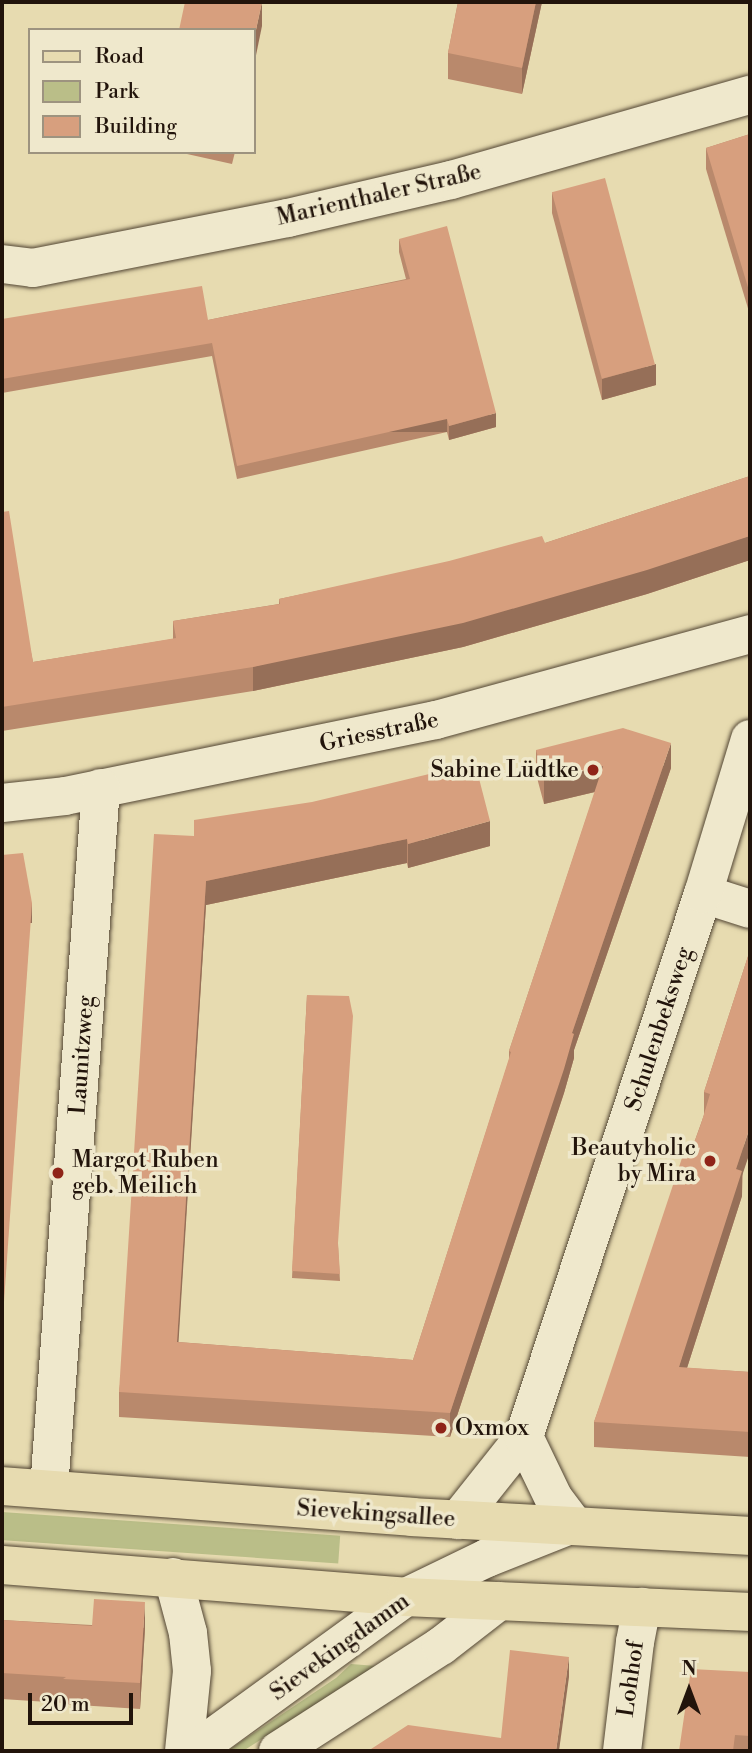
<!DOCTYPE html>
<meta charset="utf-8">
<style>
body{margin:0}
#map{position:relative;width:752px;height:1753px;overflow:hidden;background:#e7dbb0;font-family:"Libre Bodoni",serif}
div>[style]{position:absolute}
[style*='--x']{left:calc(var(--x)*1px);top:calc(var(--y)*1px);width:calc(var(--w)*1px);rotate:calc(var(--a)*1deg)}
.green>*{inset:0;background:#babe88;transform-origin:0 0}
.roads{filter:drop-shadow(0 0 2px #534634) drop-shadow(0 0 2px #534634)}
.minor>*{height:38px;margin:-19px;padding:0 19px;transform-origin:19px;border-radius:19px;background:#efe8cc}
.major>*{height:38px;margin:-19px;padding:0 19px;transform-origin:19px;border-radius:19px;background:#e7dbb0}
.wall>*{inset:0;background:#b9896c}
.shaded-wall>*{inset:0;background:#966f58;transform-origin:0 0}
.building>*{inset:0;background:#d79f7e;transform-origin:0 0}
.dots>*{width:19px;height:19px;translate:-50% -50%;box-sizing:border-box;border:4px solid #efe8cc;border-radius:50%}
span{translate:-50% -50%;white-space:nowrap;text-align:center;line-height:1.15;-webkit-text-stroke:7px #efe8cc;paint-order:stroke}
.street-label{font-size:23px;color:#22140b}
.poi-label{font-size:23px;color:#22140b}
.right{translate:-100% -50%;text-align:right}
.left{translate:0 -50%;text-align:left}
.frame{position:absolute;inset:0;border:4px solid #22140b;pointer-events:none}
.legend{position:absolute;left:28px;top:28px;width:228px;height:126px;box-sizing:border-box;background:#efe8cc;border:2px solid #9d937f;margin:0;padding:9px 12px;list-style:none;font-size:21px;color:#22140b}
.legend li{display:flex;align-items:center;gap:14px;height:35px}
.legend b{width:35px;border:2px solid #9d937f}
.north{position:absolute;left:654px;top:1655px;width:70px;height:70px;-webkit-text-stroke:5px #efe8cc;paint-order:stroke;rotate:0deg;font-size:19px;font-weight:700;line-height:28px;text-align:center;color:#22140b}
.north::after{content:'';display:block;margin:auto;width:24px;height:32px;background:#22140b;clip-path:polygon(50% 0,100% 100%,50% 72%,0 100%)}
.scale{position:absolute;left:28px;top:1693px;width:105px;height:32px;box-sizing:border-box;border:4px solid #22140b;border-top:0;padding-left:9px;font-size:21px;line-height:24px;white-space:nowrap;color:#22140b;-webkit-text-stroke:5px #efe8cc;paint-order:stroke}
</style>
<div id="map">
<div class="green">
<i style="left:2px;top:1512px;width:339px;height:28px;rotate:4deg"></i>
<i style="clip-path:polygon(351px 1664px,376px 1666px,243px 1751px,227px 1751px,336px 1678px)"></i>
</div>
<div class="roads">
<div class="minor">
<i style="--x:2;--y:264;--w:31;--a:7"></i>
<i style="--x:33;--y:268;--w:260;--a:-11.1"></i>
<i style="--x:288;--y:218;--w:167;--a:-13.1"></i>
<i style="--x:451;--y:180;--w:311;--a:-15.9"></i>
<i style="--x:2;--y:803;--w:63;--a:-6.3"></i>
<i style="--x:65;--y:796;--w:379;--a:-11.6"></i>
<i style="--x:436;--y:720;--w:326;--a:-15.3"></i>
<i style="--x:703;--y:894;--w:49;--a:17.7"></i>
<i style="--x:49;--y:1489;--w:703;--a:-85.76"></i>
<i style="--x:458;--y:1520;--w:106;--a:-51.5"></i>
<i style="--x:524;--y:1437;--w:572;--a:-71.76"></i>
<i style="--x:703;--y:894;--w:162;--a:-73.1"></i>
<i style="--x:173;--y:1577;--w:58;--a:75"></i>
<i style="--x:188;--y:1633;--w:38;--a:84"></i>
<i style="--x:192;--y:1671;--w:80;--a:95.7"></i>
<i style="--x:194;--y:1751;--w:262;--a:-36"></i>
<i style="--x:406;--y:1597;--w:90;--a:-25.7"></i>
<i style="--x:487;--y:1558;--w:92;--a:-21.6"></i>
<i style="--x:573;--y:1524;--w:31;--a:-127"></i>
<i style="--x:554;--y:1499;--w:69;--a:-115.8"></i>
<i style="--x:278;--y:1751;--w:194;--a:-32.8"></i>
<i style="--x:441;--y:1646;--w:73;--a:-37.8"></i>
<i style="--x:622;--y:1751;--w:110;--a:-83.2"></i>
<i style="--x:635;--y:1642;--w:36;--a:-79"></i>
</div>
<div class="major">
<i style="--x:2;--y:1486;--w:411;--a:4.3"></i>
<i style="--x:412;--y:1517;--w:339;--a:3.2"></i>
<i style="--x:2;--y:1565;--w:405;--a:4.5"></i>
<i style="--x:406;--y:1597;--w:344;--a:2.5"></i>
</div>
</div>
<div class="wall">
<i style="clip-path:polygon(458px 2px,542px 2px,522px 94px,448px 79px,448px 53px)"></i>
<i style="clip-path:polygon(750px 134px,750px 315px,706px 169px,706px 148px)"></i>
<i style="clip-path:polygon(178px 152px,235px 152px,232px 164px)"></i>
<i style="clip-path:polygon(552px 192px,656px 385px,602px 400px,552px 213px)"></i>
<i style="clip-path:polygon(399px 239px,496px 427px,449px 440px,447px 432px,237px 479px,212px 356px,2px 393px,2px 319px,208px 320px,406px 279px,399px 252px)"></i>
<i style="clip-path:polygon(750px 476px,750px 560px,647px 594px,463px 647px,253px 691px,2px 731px,2px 512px,33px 662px,173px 639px,173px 621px,279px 604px,279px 599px,545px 543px)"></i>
<i style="clip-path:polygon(536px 750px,671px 768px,574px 1050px,574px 1058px,564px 1093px,450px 1437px,119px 1417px,119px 1392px,194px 836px,194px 820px,490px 846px,408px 868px,407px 863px,206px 905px,178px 1342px,413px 1360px,509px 1060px,509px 1051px,595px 792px,544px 804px,536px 774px)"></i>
<i style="clip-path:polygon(750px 950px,742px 1196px,687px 1368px,750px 1372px,750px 1457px,594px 1447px,594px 1422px,704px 1115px,704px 1092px)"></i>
<i style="clip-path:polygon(307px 995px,338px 1246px,340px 1281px,292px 1278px)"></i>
<i style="clip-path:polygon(2px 1620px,145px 1628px,140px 1709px,63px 1704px,63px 1703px,2px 1699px)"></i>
<i style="clip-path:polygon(750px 1672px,750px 1751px,679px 1751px)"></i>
</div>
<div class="shaded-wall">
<i style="clip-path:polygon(262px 2px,262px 26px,254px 65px,254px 39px)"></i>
<i style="clip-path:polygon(536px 2px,542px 2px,522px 94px,522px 68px)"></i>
<i style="clip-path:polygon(656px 364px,656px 385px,602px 400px,602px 379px)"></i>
<i style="clip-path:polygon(496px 413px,496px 427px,449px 440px,449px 426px)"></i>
<i style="left:447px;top:419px;width:13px;height:215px;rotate:90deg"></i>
<i style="clip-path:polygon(750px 536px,750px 560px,647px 594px,463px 647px,253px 691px,253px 667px)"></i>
<i style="clip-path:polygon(671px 743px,671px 768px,574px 1050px,574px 1058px,564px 1093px,450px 1437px,450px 1413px,572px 1033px)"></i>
<i style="clip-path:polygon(603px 766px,603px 790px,544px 804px,544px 780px)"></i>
<i style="clip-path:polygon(490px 821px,490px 846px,408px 868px,408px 844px)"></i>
<i style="clip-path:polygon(407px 839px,407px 863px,206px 905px,177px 1366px,177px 1342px,206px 881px)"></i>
<i style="left:32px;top:903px;width:20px;height:428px;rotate:90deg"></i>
<i style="clip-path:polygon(750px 1127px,750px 1152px,742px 1176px,742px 1196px,679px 1393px,679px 1367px,736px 1169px)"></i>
<i style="clip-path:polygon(145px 1602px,145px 1628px,140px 1709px,140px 1683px)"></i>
<i style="clip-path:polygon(569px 1657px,569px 1677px,559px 1751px,556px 1751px)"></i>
</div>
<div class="building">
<i style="clip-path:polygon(185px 2px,262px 2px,254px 39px,254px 30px,179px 30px)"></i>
<i style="clip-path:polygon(458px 2px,536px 2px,522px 68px,448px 53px)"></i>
<i style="clip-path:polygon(750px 134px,750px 294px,706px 148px)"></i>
<i style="left:605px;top:178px;width:193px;height:55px;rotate:75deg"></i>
<i style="clip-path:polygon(447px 226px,496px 413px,449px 426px,447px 419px,237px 466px,212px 343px,2px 379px,2px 319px,202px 286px,208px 320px,410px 279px,399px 239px)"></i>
<i style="clip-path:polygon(750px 476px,750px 536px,647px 570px,463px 623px,253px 667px,2px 707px,2px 512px,9px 511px,33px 662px,176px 638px,173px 621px,280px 604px,279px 599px,449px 561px,542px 536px,545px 543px)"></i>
<i style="clip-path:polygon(623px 728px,671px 743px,572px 1033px,574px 1034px,564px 1069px,450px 1413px,119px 1392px,154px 834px,194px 836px,194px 820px,312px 802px,475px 763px,490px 821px,408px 844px,407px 839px,206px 881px,177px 1342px,413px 1360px,511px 1052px,509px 1051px,603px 766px,544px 780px,536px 750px)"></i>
<i style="clip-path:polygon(23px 853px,32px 903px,2px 1330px,2px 855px)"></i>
<i style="clip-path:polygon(750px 950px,750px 1127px,736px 1169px,742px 1171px,679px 1367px,750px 1372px,750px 1432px,594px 1422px,684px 1152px,690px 1154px,701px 1124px,710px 1094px,704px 1092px)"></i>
<i style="clip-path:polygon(307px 995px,349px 996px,353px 1016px,338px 1243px,340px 1274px,292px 1271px)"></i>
<i style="clip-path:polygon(94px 1599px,145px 1602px,140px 1683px,63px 1679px,66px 1677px,2px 1673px,2px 1620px,92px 1626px)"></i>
<i style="clip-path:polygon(510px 1650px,569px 1657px,556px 1751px,368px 1751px,408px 1725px,501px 1738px)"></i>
<i style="clip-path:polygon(691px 1669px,750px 1672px,750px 1736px,735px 1735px,733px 1751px,679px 1751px)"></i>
</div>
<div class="dots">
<i style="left:593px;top:770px;background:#8f2418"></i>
<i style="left:710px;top:1161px;background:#8f2418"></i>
<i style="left:58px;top:1173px;background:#8f2418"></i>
<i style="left:441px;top:1428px;background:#8f2418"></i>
</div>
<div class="street-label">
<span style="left:379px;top:195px;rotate:-13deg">Marienthaler Straße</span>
<span style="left:379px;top:732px;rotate:-12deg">Griesstraße</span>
<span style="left:659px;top:1029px;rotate:-72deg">Schulenbeksweg</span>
<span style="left:82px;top:1055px;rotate:-86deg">Launitzweg</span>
<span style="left:376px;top:1514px;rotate:4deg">Sievekingsallee</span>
<span style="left:340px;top:1647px;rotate:-36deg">Sievekingdamm</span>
<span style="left:631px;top:1679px;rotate:-82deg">Lohhof</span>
</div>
<div class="poi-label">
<span class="right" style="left:579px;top:770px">Sabine Lüdtke</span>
<span class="right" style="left:696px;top:1161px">Beautyholic<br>by Mira</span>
<span class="left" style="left:72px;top:1173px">Margot Ruben<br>geb. Meilich</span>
<span class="left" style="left:455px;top:1428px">Oxmox</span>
</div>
<div class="frame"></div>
<ul class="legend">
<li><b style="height:9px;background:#e7dbb0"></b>Road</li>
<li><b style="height:19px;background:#babe88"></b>Park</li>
<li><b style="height:19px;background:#d79f7e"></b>Building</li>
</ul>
<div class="north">N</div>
<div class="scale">20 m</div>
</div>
